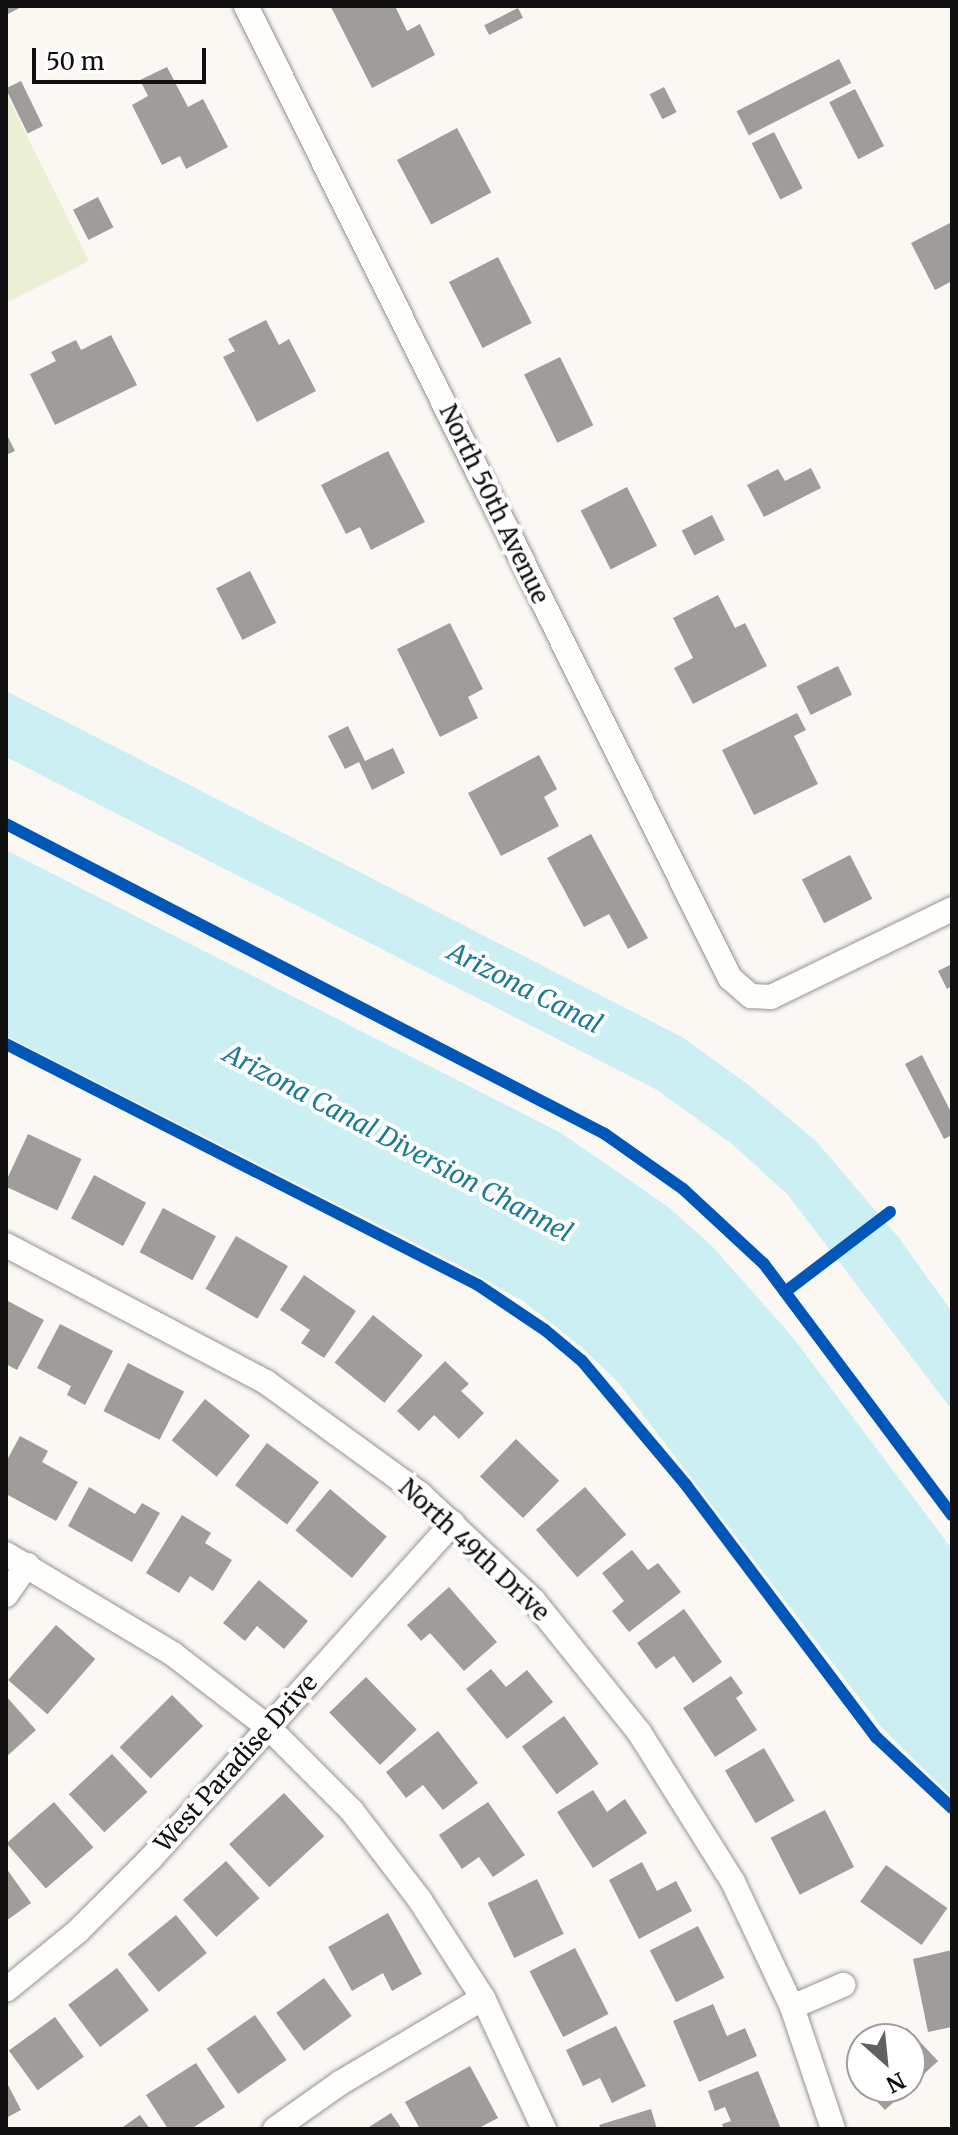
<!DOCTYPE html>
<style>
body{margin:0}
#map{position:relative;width:958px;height:2135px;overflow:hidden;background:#fbf8f4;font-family:Merriweather,serif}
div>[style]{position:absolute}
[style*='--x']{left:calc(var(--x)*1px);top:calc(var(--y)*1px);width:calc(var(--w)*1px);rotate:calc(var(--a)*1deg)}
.green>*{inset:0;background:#eaefd5}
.water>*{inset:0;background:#cceff3}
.building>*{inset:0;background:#9f9c99;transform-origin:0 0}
.roads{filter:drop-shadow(0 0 2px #959492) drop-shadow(0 0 2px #959492)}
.street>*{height:24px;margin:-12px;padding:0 12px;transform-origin:12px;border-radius:12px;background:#fefefd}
.cycleway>*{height:12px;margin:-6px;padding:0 6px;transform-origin:6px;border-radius:6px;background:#0057b8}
span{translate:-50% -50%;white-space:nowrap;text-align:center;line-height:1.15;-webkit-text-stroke:8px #fff;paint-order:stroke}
.street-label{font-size:24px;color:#0f0f0f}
.water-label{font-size:26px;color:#1c7c94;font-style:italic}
.frame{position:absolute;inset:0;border:8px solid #0f0f0f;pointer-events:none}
.north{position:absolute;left:846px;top:2023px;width:80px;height:80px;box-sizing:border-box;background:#fff;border:2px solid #9f9f9f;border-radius:50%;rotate:153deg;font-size:22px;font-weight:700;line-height:32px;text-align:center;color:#0f0f0f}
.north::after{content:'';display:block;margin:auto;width:28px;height:36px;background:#62615f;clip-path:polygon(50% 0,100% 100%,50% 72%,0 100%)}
.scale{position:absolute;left:32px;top:48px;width:174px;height:36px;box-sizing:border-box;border:4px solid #0f0f0f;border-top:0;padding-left:10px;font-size:24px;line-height:28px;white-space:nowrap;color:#0f0f0f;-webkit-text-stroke:6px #fff;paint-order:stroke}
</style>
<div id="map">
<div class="green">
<i style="clip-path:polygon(6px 93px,89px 261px,6px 303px)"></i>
</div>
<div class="water">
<i style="clip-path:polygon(6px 691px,682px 1037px,750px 1086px,816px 1141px,899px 1238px,952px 1312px,952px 1410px,788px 1195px,732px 1144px,657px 1090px,6px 757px)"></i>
<i style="clip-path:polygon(6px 850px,561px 1133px,667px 1206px,711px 1245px,791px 1335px,952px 1549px,952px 1797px,883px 1729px,618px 1382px,579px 1345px,523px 1301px,462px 1267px,6px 1036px)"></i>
</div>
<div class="building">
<i style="clip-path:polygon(6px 6px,23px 6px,6px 15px)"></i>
<i style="clip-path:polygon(395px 6px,407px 31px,420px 24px,435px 55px,372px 88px,331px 7px)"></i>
<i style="left:518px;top:8px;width:11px;height:38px;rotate:63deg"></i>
<i style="left:839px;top:59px;width:27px;height:115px;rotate:63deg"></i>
<i style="clip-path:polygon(167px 67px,188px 107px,203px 99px,228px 147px,186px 169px,180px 156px,162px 165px,132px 105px,148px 96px,140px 80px)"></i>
<i style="left:21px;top:81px;width:50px;height:17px;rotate:64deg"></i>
<i style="left:664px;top:87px;width:28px;height:16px;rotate:63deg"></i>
<i style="left:855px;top:89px;width:64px;height:29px;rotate:63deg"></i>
<i style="left:457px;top:128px;width:73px;height:68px;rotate:62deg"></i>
<i style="left:774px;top:132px;width:63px;height:25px;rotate:63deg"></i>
<i style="left:98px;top:197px;width:34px;height:28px;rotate:63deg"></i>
<i style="clip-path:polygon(952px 222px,952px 281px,935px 290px,911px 243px)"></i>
<i style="left:498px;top:257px;width:74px;height:55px;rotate:63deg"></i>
<i style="clip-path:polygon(266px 320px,279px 345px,289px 339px,316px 391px,257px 422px,223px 357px,235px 351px,228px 339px)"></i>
<i style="clip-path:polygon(111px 335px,137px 385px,55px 425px,30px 374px,56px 361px,51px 352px,76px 340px,81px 350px)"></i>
<i style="left:560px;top:357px;width:76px;height:40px;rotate:64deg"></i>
<i style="clip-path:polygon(6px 433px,15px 451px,6px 455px)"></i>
<i style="clip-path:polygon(388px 451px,425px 522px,371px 550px,360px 527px,346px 534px,321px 485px)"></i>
<i style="clip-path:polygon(811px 468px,821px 488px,764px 517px,747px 485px,778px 469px,785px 481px)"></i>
<i style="left:627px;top:487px;width:66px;height:52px;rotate:63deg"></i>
<i style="left:712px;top:515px;width:28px;height:34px;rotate:63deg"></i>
<i style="left:250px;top:571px;width:58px;height:38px;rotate:63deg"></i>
<i style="clip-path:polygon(718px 595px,735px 628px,745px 623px,767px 666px,693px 704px,674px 668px,693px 658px,673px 618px)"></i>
<i style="clip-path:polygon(450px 623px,483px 689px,468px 697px,478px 718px,440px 737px,397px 649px)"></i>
<i style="left:838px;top:666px;width:32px;height:46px;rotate:64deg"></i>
<i style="clip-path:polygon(797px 713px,806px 730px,794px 736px,818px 784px,754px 815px,722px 750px)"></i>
<i style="clip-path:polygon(348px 726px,365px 761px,393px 748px,405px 773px,372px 790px,359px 762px,345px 769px,328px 736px)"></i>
<i style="clip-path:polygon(539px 755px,557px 789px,544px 797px,559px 826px,501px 856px,468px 793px)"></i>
<i style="clip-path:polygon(591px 834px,648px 938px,628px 949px,609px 914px,584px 927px,547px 858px)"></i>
<i style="left:850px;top:855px;width:49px;height:54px;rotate:63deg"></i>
<i style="clip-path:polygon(952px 964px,952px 986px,947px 989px,938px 971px)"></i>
<i style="clip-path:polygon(922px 1055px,952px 1114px,952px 1135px,944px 1139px,905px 1064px)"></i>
<i style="left:28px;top:1134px;width:59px;height:57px;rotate:25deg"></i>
<i style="left:94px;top:1175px;width:59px;height:49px;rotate:28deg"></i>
<i style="left:163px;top:1208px;width:60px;height:50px;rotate:28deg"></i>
<i style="left:236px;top:1236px;width:60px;height:61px;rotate:30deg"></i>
<i style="clip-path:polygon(304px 1275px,356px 1311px,324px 1358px,301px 1343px,310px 1330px,280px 1310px)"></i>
<i style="clip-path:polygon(6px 1300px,44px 1320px,17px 1370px,6px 1364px)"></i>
<i style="left:373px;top:1315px;width:64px;height:61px;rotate:39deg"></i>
<i style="clip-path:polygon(60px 1324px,113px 1351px,85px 1405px,67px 1395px,71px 1386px,37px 1368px)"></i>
<i style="clip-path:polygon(445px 1361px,469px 1384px,461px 1391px,484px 1413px,459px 1439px,434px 1415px,419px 1431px,397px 1411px)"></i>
<i style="left:128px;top:1363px;width:63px;height:54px;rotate:27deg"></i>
<i style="left:205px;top:1399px;width:58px;height:53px;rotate:39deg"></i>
<i style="clip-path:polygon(20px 1436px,48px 1451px,42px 1462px,78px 1482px,56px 1521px,6px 1494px,6px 1462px)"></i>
<i style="left:516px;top:1439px;width:60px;height:52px;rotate:44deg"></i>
<i style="left:267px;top:1443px;width:65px;height:53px;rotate:37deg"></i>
<i style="clip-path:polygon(89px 1487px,135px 1514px,142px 1503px,160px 1513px,132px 1562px,68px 1526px)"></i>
<i style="left:585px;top:1487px;width:63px;height:65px;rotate:49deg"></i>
<i style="left:330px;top:1489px;width:74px;height:54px;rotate:40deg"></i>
<i style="clip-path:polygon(182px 1515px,211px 1533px,205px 1543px,232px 1560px,213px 1591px,190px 1576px,179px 1593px,146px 1573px)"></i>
<i style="clip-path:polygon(632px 1550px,648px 1570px,658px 1563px,681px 1592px,629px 1632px,612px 1611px,624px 1601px,602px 1573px)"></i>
<i style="clip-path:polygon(259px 1580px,308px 1621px,284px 1649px,257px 1626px,245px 1641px,223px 1623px)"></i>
<i style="clip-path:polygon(449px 1587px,497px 1642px,464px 1671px,430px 1633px,421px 1641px,407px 1625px)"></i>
<i style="clip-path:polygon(684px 1609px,722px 1662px,693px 1683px,674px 1656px,656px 1669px,637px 1643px)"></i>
<i style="left:56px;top:1625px;width:52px;height:73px;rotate:41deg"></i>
<i style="clip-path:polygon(491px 1669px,506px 1687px,527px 1670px,553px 1702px,507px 1739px,466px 1689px)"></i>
<i style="clip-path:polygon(731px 1676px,743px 1693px,736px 1698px,757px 1730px,715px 1757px,683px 1708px)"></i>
<i style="left:366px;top:1677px;width:73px;height:51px;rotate:46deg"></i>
<i style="left:172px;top:1695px;width:44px;height:74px;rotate:45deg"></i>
<i style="clip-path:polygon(6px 1696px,36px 1730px,6px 1757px)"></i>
<i style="left:564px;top:1716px;width:59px;height:52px;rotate:54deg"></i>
<i style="clip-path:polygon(438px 1731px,478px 1783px,443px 1810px,423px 1785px,406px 1798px,386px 1772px)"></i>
<i style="left:764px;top:1748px;width:61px;height:45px;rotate:60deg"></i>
<i style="left:112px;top:1754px;width:52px;height:59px;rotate:47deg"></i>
<i style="clip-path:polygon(593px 1790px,607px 1812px,625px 1799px,647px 1833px,593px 1868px,557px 1812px)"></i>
<i style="left:284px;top:1793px;width:59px;height:75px;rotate:47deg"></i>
<i style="left:54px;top:1802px;width:60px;height:63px;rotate:49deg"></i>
<i style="clip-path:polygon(488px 1802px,525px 1855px,493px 1877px,479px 1857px,462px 1869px,439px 1835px)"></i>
<i style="left:825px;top:1810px;width:64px;height:61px;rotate:63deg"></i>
<i style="left:226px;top:1861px;width:50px;height:58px;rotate:48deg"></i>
<i style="clip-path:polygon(642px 1862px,657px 1891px,676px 1881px,692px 1911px,639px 1939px,609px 1880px)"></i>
<i style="left:886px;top:1865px;width:75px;height:45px;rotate:35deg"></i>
<i style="clip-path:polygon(6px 1868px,31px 1903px,6px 1921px)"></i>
<i style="left:537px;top:1879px;width:61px;height:55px;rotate:64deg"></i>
<i style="clip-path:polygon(388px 1913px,422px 1974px,392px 1991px,383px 1973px,352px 1991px,328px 1947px)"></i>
<i style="left:176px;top:1915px;width:49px;height:62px;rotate:51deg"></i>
<i style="left:698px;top:1926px;width:58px;height:54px;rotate:63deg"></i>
<i style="left:575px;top:1948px;width:74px;height:51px;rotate:63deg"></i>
<i style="clip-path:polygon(952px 1950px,952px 2027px,928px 2032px,913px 1959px)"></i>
<i style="left:117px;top:1968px;width:53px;height:61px;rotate:53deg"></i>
<i style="left:324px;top:1978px;width:47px;height:59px;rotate:54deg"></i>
<i style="clip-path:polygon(713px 2004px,727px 2036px,745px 2028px,757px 2056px,699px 2082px,673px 2021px)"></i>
<i style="left:255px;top:2015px;width:55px;height:59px;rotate:55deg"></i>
<i style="left:55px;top:2017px;width:49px;height:57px;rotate:54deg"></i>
<i style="clip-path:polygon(616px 2026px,646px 2086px,612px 2103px,600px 2078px,583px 2086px,566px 2050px)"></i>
<i style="clip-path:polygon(907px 2028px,938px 2061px,910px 2087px,910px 2039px,895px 2039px)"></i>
<i style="clip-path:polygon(196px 2063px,225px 2107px,191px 2129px,168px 2129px,146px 2095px)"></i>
<i style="clip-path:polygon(470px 2066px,498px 2118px,477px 2129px,420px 2129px,405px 2102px)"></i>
<i style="clip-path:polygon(758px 2071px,781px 2129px,724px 2129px,722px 2124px,731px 2121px,725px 2107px,715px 2111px,708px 2091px)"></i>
<i style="clip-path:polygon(862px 2071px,862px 2086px,854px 2078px)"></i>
<i style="clip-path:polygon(6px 2081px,21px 2110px,6px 2118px)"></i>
<i style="clip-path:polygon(863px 2087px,910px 2087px,885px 2110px)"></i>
<i style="clip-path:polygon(651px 2109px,657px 2129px,601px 2129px,599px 2125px)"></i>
<i style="clip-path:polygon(391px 2113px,402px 2129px,366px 2129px)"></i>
<i style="clip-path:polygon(140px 2115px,150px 2129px,120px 2129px)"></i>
</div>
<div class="roads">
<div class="street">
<i style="--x:246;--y:6;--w:1086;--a:63.53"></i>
<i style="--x:730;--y:978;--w:28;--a:41"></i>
<i style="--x:751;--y:996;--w:20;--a:3"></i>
<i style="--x:771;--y:997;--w:201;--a:-25.9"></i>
<i style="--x:6;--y:1245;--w:294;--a:27.8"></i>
<i style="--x:266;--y:1382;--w:190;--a:36"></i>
<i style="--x:420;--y:1494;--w:156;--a:43.2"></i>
<i style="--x:534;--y:1601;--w:168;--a:51.3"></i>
<i style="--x:639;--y:1732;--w:177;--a:57.9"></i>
<i style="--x:733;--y:1882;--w:138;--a:64.7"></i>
<i style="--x:792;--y:2007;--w:129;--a:71.4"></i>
<i style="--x:6;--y:1554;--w:195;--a:30.9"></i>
<i style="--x:173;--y:1654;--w:121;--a:37.6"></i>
<i style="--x:269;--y:1728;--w:117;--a:45"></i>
<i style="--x:352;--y:1811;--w:112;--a:52.6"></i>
<i style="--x:420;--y:1900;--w:117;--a:57.3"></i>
<i style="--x:483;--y:1998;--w:145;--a:65"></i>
<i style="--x:6;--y:1595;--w:37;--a:-55"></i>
<i style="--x:6;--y:1990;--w:93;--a:-39.3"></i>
<i style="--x:78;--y:1931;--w:103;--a:-45"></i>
<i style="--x:151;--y:1858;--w:451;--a:-48"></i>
<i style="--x:792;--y:2007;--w:56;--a:-23.3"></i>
<i style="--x:275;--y:2129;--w:80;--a:-35.3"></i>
<i style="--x:340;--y:2083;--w:166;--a:-30.7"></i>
</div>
</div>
<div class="cycleway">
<i style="--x:6;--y:824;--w:674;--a:27.36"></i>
<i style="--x:605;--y:1134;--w:95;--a:35.2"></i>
<i style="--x:683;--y:1189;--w:110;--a:42.8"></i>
<i style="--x:764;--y:1264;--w:314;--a:53.2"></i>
<i style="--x:6;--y:1044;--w:530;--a:27.05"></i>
<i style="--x:478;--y:1285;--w:81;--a:33.9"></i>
<i style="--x:545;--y:1330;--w:48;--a:40"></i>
<i style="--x:582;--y:1361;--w:162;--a:50"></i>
<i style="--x:686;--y:1485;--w:316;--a:53"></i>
<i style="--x:876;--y:1737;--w:104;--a:43.1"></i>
<i style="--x:785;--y:1292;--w:132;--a:-37.3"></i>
</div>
<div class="street-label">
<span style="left:494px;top:504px;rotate:64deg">North 50th Avenue</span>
<span style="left:474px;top:1550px;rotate:43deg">North 49th Drive</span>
<span style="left:236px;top:1763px;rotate:-48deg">West Paradise Drive</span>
</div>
<div class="water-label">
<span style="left:525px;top:988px;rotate:27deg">Arizona Canal</span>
<span style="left:398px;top:1143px;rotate:28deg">Arizona Canal Diversion Channel</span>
</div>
<div class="frame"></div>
<div class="north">N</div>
<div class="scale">50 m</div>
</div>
